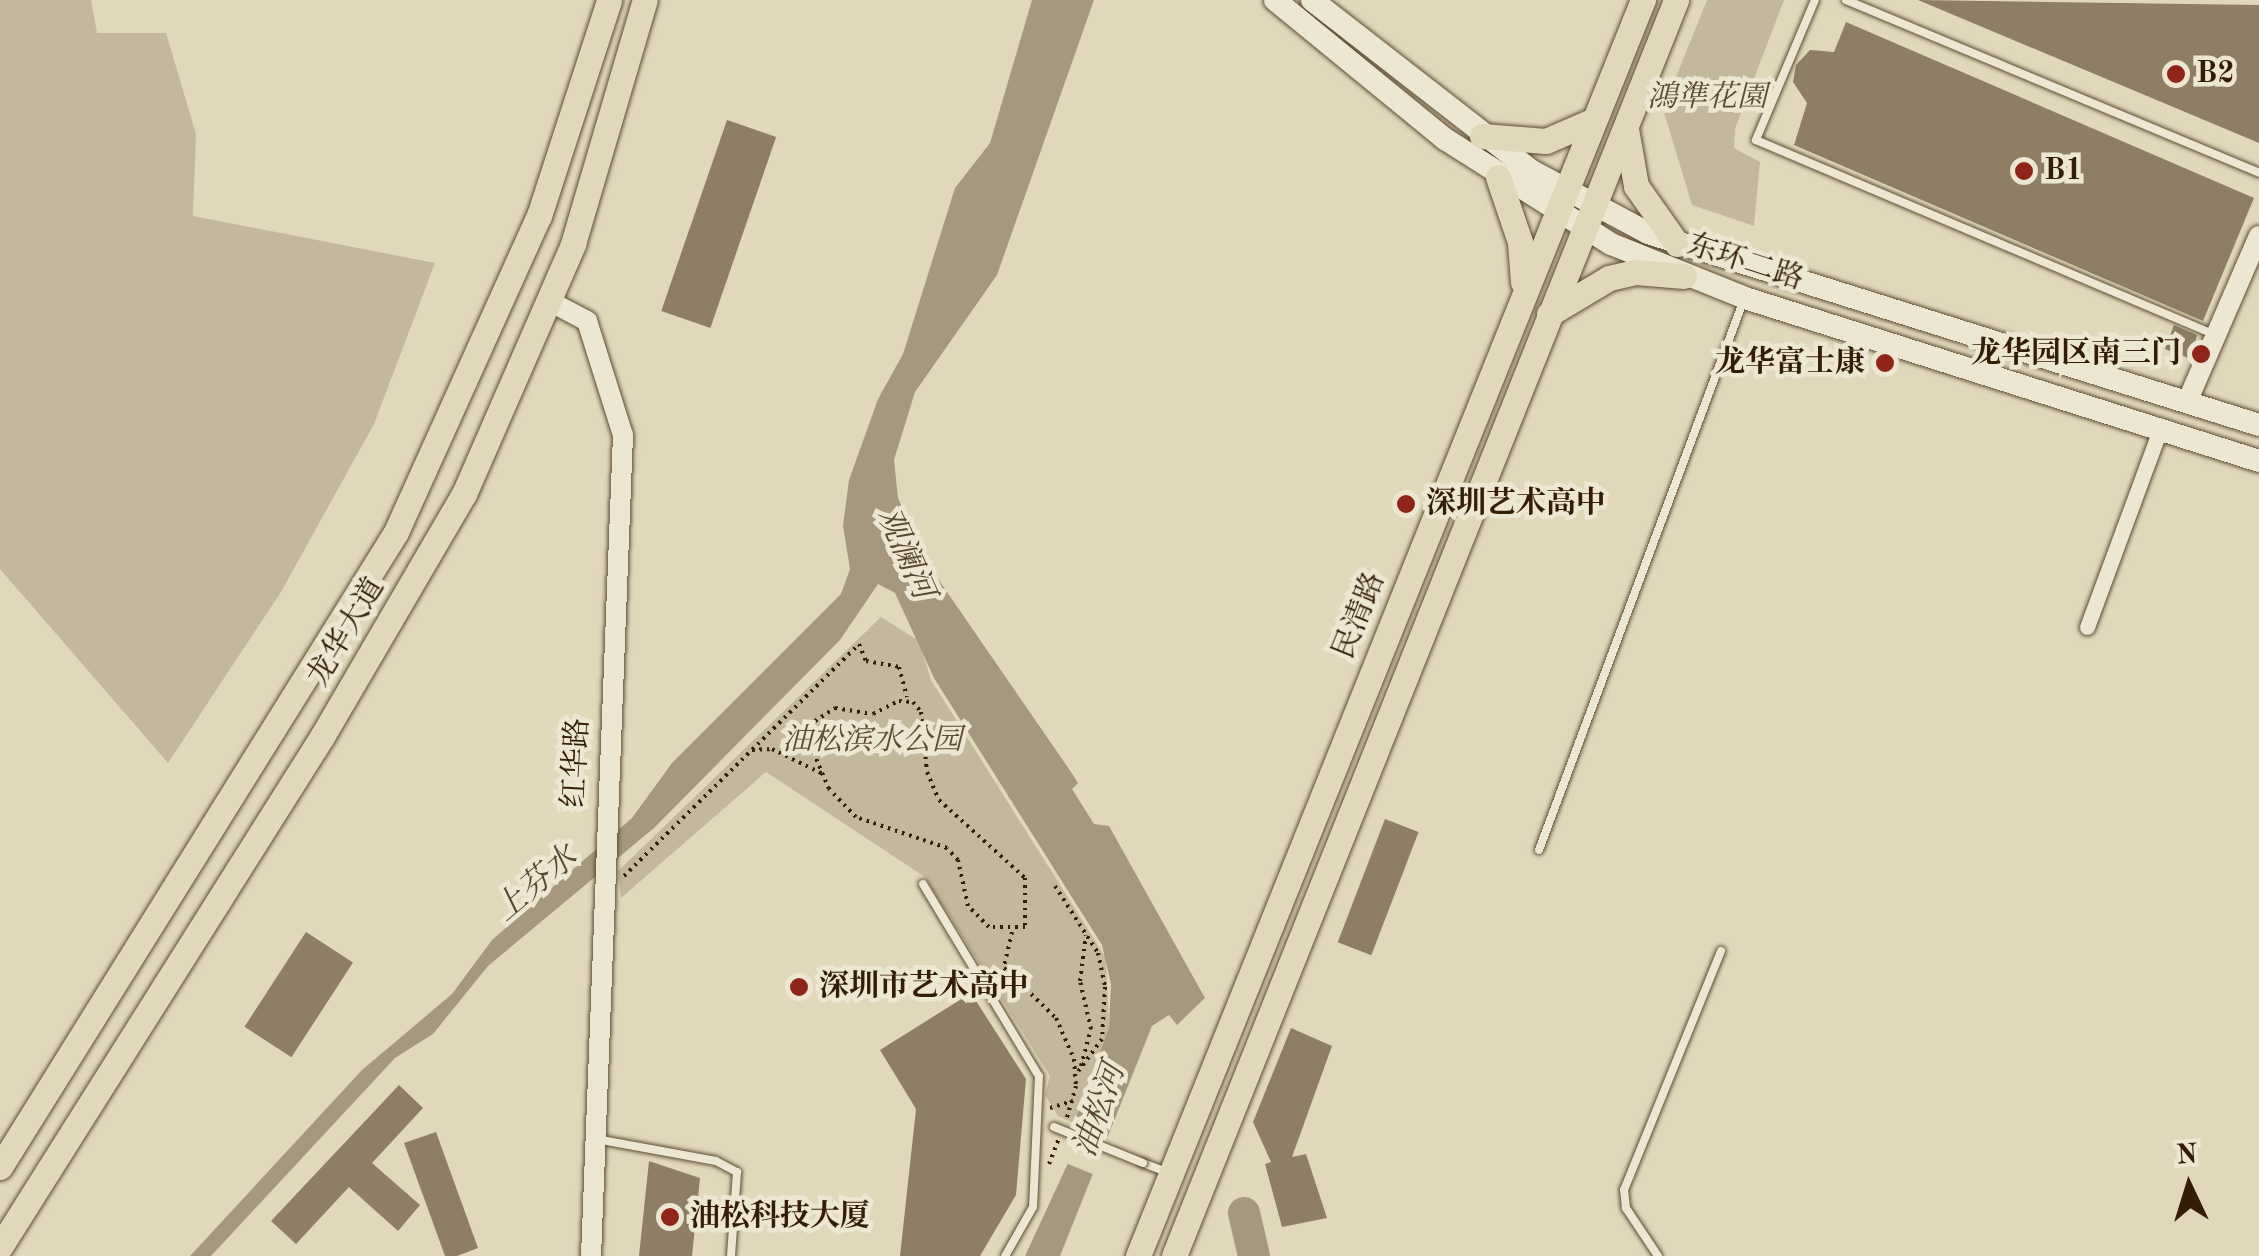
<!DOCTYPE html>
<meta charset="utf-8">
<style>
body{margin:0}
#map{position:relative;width:2259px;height:1256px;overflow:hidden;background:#e1d8bc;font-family:"Old Standard TT","Noto Serif SC",serif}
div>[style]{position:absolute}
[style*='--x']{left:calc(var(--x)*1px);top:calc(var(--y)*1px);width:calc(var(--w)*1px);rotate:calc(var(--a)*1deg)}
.green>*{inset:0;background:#c3b89d}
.water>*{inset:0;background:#a6987e}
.pier>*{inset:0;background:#e1d8bc}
.river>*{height:32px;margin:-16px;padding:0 16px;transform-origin:16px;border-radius:16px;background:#a6987e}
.building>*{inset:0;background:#8d7e65;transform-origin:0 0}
.path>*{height:4px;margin-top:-2px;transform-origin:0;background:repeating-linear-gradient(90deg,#331d06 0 2.5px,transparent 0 7.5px)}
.roads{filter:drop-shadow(0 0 2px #5e4c34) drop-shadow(0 0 2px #5e4c34)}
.service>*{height:8px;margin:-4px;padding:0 4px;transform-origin:4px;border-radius:4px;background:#ece6d3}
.minor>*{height:15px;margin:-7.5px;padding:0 7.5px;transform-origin:7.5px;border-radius:7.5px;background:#ece6d3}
.tertiary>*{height:20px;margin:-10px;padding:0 10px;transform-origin:10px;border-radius:10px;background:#ece6d3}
.secondary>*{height:22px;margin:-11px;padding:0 11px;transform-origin:11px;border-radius:11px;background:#ece6d3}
.primary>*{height:25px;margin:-12.5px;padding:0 12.5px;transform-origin:12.5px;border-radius:12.5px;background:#e1d8bc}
.bridges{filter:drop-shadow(0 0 2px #5e4c34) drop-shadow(0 0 2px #5e4c34)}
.service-bridge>*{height:8px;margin:-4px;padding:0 4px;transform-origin:4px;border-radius:4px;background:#ece6d3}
.dots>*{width:28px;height:28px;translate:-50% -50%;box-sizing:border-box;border:5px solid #ece6d3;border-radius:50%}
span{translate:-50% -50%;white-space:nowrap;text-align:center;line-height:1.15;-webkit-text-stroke:9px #ece6d3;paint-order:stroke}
.poi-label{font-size:30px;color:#331d06;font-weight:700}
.left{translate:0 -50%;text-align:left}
.right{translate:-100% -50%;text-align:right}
.park-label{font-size:30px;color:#5e4c33;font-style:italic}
.street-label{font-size:30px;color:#331d06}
.water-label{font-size:32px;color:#5b4830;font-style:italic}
.north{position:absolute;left:2139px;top:1136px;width:100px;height:100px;-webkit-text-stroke:8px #ece6d3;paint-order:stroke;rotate:356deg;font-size:28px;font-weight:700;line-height:40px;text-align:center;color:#331d06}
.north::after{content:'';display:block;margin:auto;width:35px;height:45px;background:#331d06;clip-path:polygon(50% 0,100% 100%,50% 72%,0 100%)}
</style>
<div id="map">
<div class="green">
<i style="clip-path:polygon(0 0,91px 0,97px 33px,166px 33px,196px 134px,193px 216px,435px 263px,374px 424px,281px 592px,168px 763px,0 569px)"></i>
<i style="clip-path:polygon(1707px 0,1784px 0,1735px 129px,1734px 148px,1760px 162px,1754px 226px,1692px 205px,1663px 109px)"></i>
<i style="clip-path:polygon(881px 617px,919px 641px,931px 680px,1106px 958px,1109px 1027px,1074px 1123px,1058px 1116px,1045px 1095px,1050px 1076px,925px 877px,766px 772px,621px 898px,618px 871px)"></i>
</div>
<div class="water">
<i style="clip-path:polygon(1032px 0,1094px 0,997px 275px,915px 392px,894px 460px,898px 498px,927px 563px,1071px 772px,1078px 783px,1072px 789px,1094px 824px,1109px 826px,1205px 998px,1177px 1025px,1169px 1015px,1152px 1026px,1060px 1256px,1025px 1256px,1068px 1163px,1074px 1123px,1109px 1027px,1111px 984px,1102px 945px,934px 678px,895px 593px,878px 584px,840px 640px,654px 828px,488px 966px,433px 1034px,395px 1058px,211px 1256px,190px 1256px,362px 1070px,452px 994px,492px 940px,632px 818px,672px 763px,841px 594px,850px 569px,843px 526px,849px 480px,878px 399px,903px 354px,955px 188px,990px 143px)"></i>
</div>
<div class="pier">
<i style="clip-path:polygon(1069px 1121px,1116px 1140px,1100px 1177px,1063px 1162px)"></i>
</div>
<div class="river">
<i style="--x:1244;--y:1213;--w:44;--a:76.9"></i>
</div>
<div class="building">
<i style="clip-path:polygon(1918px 0,2259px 5px,2259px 143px)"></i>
<i style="clip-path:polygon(1846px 22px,2254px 198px,2203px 321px,1794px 145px,1807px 103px,1793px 82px,1796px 65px,1810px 50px,1834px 52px)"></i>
<i style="left:727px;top:120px;width:52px;height:202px;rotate:19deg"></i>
<i style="clip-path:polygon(2174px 325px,2197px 335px,2191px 359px,2165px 349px)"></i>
<i style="left:1385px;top:819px;width:36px;height:132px;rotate:21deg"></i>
<i style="left:306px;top:932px;width:56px;height:113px;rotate:33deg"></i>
<i style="clip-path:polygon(971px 993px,1026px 1079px,1016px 1195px,980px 1256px,900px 1256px,916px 1109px,880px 1050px)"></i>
<i style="clip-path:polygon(1291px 1028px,1332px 1046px,1292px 1157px,1306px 1154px,1327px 1218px,1282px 1227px,1265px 1164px,1271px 1162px,1253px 1122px)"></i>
<i style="clip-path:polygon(399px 1085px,423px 1108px,372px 1163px,420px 1205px,398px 1231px,349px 1187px,296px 1244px,271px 1221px)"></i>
<i style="clip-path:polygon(436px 1132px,478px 1248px,457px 1256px,445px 1256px,404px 1143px)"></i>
<i style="clip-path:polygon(649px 1161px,700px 1178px,692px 1256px,639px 1256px)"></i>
</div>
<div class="path">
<i style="--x:899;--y:701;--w:14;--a:4"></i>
<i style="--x:913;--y:702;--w:13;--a:51"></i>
<i style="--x:921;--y:712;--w:60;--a:84.3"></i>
<i style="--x:927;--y:772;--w:30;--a:67"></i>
<i style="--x:939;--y:800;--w:116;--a:42.2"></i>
<i style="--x:1025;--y:878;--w:49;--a:90"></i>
<i style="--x:1025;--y:927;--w:36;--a:180"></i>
<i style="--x:989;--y:927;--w:30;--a:-135"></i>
<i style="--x:968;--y:906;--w:47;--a:-102.3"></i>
<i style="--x:958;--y:860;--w:16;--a:-133"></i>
<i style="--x:947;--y:848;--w:96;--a:-161.2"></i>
<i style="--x:856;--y:817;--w:39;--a:-134"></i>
<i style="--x:829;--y:789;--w:51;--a:-113.1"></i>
<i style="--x:809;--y:742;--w:22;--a:-74"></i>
<i style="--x:815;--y:721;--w:24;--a:-33"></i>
<i style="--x:835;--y:708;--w:38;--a:9"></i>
<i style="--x:873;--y:714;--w:29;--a:-27"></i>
<i style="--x:752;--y:750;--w:20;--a:-3"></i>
<i style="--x:772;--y:749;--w:59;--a:26.1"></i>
<i style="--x:624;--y:876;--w:330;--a:-44.6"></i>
<i style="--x:859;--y:644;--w:18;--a:68"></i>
<i style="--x:866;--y:661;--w:34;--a:10"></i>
<i style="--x:899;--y:667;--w:31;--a:75"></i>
<i style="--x:1055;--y:886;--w:80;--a:57.3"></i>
<i style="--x:1098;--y:953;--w:35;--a:78"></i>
<i style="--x:1105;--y:987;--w:52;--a:93.3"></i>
<i style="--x:1102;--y:1039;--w:42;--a:126.3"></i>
<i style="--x:1012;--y:932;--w:37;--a:103"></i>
<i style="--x:1004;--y:968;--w:72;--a:43.9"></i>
<i style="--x:1056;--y:1018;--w:45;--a:66.3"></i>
<i style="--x:1074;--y:1059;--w:27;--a:86"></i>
<i style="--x:1076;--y:1086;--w:37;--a:106"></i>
<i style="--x:1081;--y:1066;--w:38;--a:-75"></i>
<i style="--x:1091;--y:1029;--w:49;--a:-102.9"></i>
<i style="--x:1080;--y:981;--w:46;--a:-82.6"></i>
<i style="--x:1050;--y:1108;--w:24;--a:-17"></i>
<i style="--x:1049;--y:1164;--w:26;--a:-69"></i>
</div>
<div class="roads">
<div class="service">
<i style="--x:1815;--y:0;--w:152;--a:112.9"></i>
<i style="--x:1756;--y:140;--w:500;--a:23"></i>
<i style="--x:1846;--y:0;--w:448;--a:22.7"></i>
<i style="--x:1539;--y:850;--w:585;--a:-69.58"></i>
<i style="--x:923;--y:884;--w:224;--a:58.9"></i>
<i style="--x:1039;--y:1076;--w:131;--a:92.6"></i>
<i style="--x:1033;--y:1207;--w:56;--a:119.7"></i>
<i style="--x:596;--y:1139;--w:122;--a:10.4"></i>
<i style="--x:716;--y:1161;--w:24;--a:28"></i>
<i style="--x:737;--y:1172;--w:84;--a:94.1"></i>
<i style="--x:1143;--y:1163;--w:26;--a:21"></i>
<i style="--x:1658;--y:1256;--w:58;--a:-123.7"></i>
<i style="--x:1626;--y:1208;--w:18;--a:-96"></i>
<i style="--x:1624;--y:1190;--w:258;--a:-67.9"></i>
</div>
<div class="minor">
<i style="--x:2087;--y:627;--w:210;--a:-69.7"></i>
</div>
<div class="tertiary">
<i style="--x:551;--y:302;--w:41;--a:27.8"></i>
<i style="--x:587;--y:321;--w:120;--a:72.5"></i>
<i style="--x:623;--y:435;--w:822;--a:92.23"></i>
<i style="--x:2187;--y:402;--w:181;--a:-66.6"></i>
</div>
<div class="secondary">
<i style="--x:1275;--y:0;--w:220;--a:39.3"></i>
<i style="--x:1445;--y:139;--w:196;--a:32.3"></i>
<i style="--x:1611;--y:244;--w:144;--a:21.9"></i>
<i style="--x:1745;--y:298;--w:539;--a:17.59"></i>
<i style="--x:1312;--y:0;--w:276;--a:37.9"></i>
<i style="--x:1530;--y:170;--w:134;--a:28.1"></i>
<i style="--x:1648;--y:233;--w:640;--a:17.44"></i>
</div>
<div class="primary">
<i style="--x:1626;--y:129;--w:58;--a:80"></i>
<i style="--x:1636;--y:186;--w:71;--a:54.7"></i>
<i style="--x:1482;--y:136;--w:64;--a:4.5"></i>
<i style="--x:1546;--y:141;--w:52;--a:-23.6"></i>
<i style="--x:1498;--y:177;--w:69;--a:71.3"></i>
<i style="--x:1520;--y:242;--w:40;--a:85.7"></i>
<i style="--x:1549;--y:314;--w:70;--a:-31"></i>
<i style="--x:1609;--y:278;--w:28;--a:-13"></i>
<i style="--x:1636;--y:272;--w:48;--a:4.8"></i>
<i style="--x:0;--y:1167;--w:748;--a:-58.05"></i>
<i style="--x:396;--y:532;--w:347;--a:-65.7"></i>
<i style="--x:539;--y:216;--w:227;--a:-72"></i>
<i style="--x:0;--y:1247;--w:605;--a:-57.75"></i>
<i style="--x:323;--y:735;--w:279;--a:-59.7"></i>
<i style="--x:464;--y:494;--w:273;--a:-66.4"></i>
<i style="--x:573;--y:244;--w:254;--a:-73.6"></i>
<i style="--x:1138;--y:1256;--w:1354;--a:-68.1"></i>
<i style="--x:1174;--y:1256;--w:1353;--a:-68.21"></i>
</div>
</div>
<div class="bridges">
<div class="service-bridge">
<i style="--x:1054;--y:1127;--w:96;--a:22"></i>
</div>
</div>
<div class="dots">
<i style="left:2176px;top:74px;background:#8f2418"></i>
<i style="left:2024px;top:171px;background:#8f2418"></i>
<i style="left:2201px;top:354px;background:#8f2418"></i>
<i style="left:1885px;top:363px;background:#8f2418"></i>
<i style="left:1406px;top:504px;background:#8f2418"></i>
<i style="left:799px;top:987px;background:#8f2418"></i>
<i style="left:670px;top:1217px;background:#8f2418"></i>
</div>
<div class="poi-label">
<span class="left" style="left:2196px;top:74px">B2</span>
<span class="left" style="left:2044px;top:171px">B1</span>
<span class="right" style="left:2181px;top:354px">龙华园区南三门</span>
<span class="right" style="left:1865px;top:363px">龙华富士康</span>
<span class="left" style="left:1426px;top:504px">深圳艺术高中</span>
<span class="left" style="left:819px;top:987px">深圳市艺术高中</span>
<span class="left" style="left:690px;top:1217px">油松科技大厦</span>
</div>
<div class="park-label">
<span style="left:1707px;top:98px">鴻準花園</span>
<span style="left:872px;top:741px">油松滨水公园</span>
</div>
<div class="street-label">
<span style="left:1745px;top:263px;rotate:18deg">东环二路</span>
<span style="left:1360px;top:616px;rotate:-68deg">民清路</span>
<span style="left:347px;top:632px;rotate:-59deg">龙华大道</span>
<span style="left:577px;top:763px;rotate:-87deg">红华路</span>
</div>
<div class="water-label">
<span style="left:904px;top:554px;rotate:66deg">观澜河</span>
<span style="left:537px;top:885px;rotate:-40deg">上芬水</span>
<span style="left:1101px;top:1111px;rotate:-71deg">油松河</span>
</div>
<div class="north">N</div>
</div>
